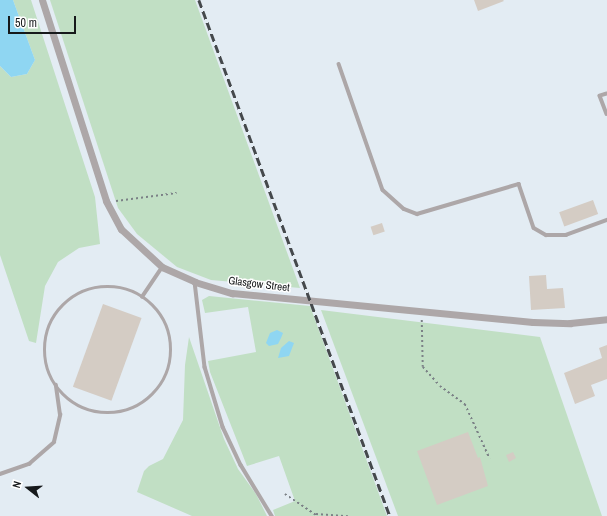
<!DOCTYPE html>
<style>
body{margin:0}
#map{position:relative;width:607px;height:516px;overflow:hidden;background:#e3ecf3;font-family:"Archivo Narrow",sans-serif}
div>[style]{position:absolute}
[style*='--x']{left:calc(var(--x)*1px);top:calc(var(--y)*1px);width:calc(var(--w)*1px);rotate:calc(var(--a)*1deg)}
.green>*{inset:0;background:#c1dfc4}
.water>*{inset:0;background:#8fd6f2}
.building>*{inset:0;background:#d4ccc4;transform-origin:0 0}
.path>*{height:1.5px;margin-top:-0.75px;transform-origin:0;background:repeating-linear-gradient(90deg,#7b8186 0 2px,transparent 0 5px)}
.service>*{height:3.5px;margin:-1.75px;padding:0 1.75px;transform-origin:1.75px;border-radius:1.75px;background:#ada7a8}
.service>.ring{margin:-1.75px;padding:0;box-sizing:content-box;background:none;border:3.5px solid #ada7a8;border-radius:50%}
.minor>*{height:7px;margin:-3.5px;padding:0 3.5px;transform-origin:3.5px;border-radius:3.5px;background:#ada7a8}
.rail>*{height:2.5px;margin-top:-1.25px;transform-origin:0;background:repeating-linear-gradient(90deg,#45494c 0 8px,transparent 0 12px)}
span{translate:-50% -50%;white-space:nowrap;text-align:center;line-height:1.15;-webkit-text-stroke:3px #fff;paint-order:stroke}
.street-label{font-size:11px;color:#16191b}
.north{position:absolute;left:8px;top:468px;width:40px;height:40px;-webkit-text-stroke:3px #fff;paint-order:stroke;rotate:287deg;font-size:11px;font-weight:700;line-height:16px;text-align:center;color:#16191b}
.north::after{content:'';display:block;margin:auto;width:14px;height:18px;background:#16191b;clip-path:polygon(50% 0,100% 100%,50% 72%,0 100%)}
.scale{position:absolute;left:8px;top:16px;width:68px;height:18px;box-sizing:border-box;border:2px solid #16191b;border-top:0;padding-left:5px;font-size:12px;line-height:14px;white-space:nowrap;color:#16191b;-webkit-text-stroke:3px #fff;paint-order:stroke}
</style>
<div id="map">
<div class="green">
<i style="clip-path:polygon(13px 0,31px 0,95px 197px,100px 244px,79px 248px,58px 262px,45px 286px,36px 343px,29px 341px,0 255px,0 66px,11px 77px,27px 74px,35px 60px)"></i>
<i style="clip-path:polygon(50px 0,195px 0,300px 288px,211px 280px,177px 267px,137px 234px,118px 208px)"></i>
<i style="clip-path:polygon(209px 296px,310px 306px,387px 516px,275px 516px,273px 510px,295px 501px,279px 456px,247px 466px,210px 372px,208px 361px,256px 352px,248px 307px,205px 313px,202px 300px)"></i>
<i style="clip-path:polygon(321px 310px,540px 337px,602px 516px,398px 516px)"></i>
<i style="clip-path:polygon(189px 337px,224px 439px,238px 469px,256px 494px,267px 516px,192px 516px,137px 492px,144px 471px,149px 466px,163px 459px,183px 420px,185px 365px)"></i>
</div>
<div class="water">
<i style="clip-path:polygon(0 0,13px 0,35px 60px,27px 74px,11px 77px,0 66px)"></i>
<i style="clip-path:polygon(277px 330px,283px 333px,281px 338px,278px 344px,269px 346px,266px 343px,270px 333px)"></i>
<i style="clip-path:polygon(289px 341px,294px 343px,289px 356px,278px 358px,281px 348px)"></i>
</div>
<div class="building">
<i style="clip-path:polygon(474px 0,503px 0,504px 1px,478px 11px)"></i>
<i style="left:593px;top:200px;width:15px;height:36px;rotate:70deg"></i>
<i style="left:382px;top:223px;width:9px;height:12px;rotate:72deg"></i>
<i style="clip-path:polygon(546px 275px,547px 289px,563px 288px,565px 308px,531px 310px,529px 276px)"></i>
<i style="left:103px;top:304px;width:41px;height:88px;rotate:20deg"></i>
<i style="clip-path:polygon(607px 345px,607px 379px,591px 385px,595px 396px,575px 404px,564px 373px,602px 358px,599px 348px)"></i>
<i style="clip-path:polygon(468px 432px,478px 458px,480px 457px,488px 486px,437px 505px,417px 451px)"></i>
<i style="clip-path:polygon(513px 452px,516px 458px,509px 462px,506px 455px)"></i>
</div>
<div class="path">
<i style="--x:116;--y:201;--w:61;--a:-7.6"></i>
<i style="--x:422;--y:320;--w:47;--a:88.8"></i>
<i style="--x:423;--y:367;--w:25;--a:48"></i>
<i style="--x:440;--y:386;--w:31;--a:36"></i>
<i style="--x:465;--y:404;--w:60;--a:65.6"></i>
<i style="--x:285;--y:494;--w:40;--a:34"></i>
<i style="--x:316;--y:514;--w:32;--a:4"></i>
</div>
<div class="service">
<i style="--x:339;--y:64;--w:133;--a:70.8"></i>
<i style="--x:383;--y:190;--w:28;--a:42"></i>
<i style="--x:404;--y:209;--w:14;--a:21"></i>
<i style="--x:417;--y:214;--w:106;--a:-16.4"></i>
<i style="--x:519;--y:184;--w:46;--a:71.2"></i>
<i style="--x:534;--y:228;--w:14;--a:30"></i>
<i style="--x:546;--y:235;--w:20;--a:0"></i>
<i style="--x:566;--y:235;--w:44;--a:-20.1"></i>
<i style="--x:607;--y:94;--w:7;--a:164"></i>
<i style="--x:600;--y:96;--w:19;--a:69"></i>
<i style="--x:195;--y:282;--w:86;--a:83.3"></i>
<i style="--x:205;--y:367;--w:63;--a:73.3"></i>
<i style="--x:223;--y:427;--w:42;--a:64.7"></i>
<i style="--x:241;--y:465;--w:60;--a:58.7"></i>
<i class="ring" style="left:45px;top:287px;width:122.5px;height:122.5px"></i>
<i style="--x:142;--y:297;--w:36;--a:-56"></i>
<i style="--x:0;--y:474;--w:31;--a:-19"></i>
<i style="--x:29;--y:464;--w:33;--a:-41"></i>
<i style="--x:54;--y:442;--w:28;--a:-77"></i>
<i style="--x:60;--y:415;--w:30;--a:-98"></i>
</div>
<div class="minor">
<i style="--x:42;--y:0;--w:211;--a:72.3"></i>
<i style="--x:106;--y:201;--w:32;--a:62"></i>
<i style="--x:121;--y:229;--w:56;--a:42.8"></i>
<i style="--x:162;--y:267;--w:36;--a:24"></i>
<i style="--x:195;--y:282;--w:39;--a:17"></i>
<i style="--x:232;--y:293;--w:302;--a:5.5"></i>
<i style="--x:533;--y:322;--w:37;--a:2"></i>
<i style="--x:570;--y:323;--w:37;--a:-6"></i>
</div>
<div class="rail">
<i style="--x:199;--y:0;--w:550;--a:69.69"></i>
</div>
<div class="street-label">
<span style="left:259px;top:284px;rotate:7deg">Glasgow Street</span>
</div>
<div class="north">N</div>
<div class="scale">50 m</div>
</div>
